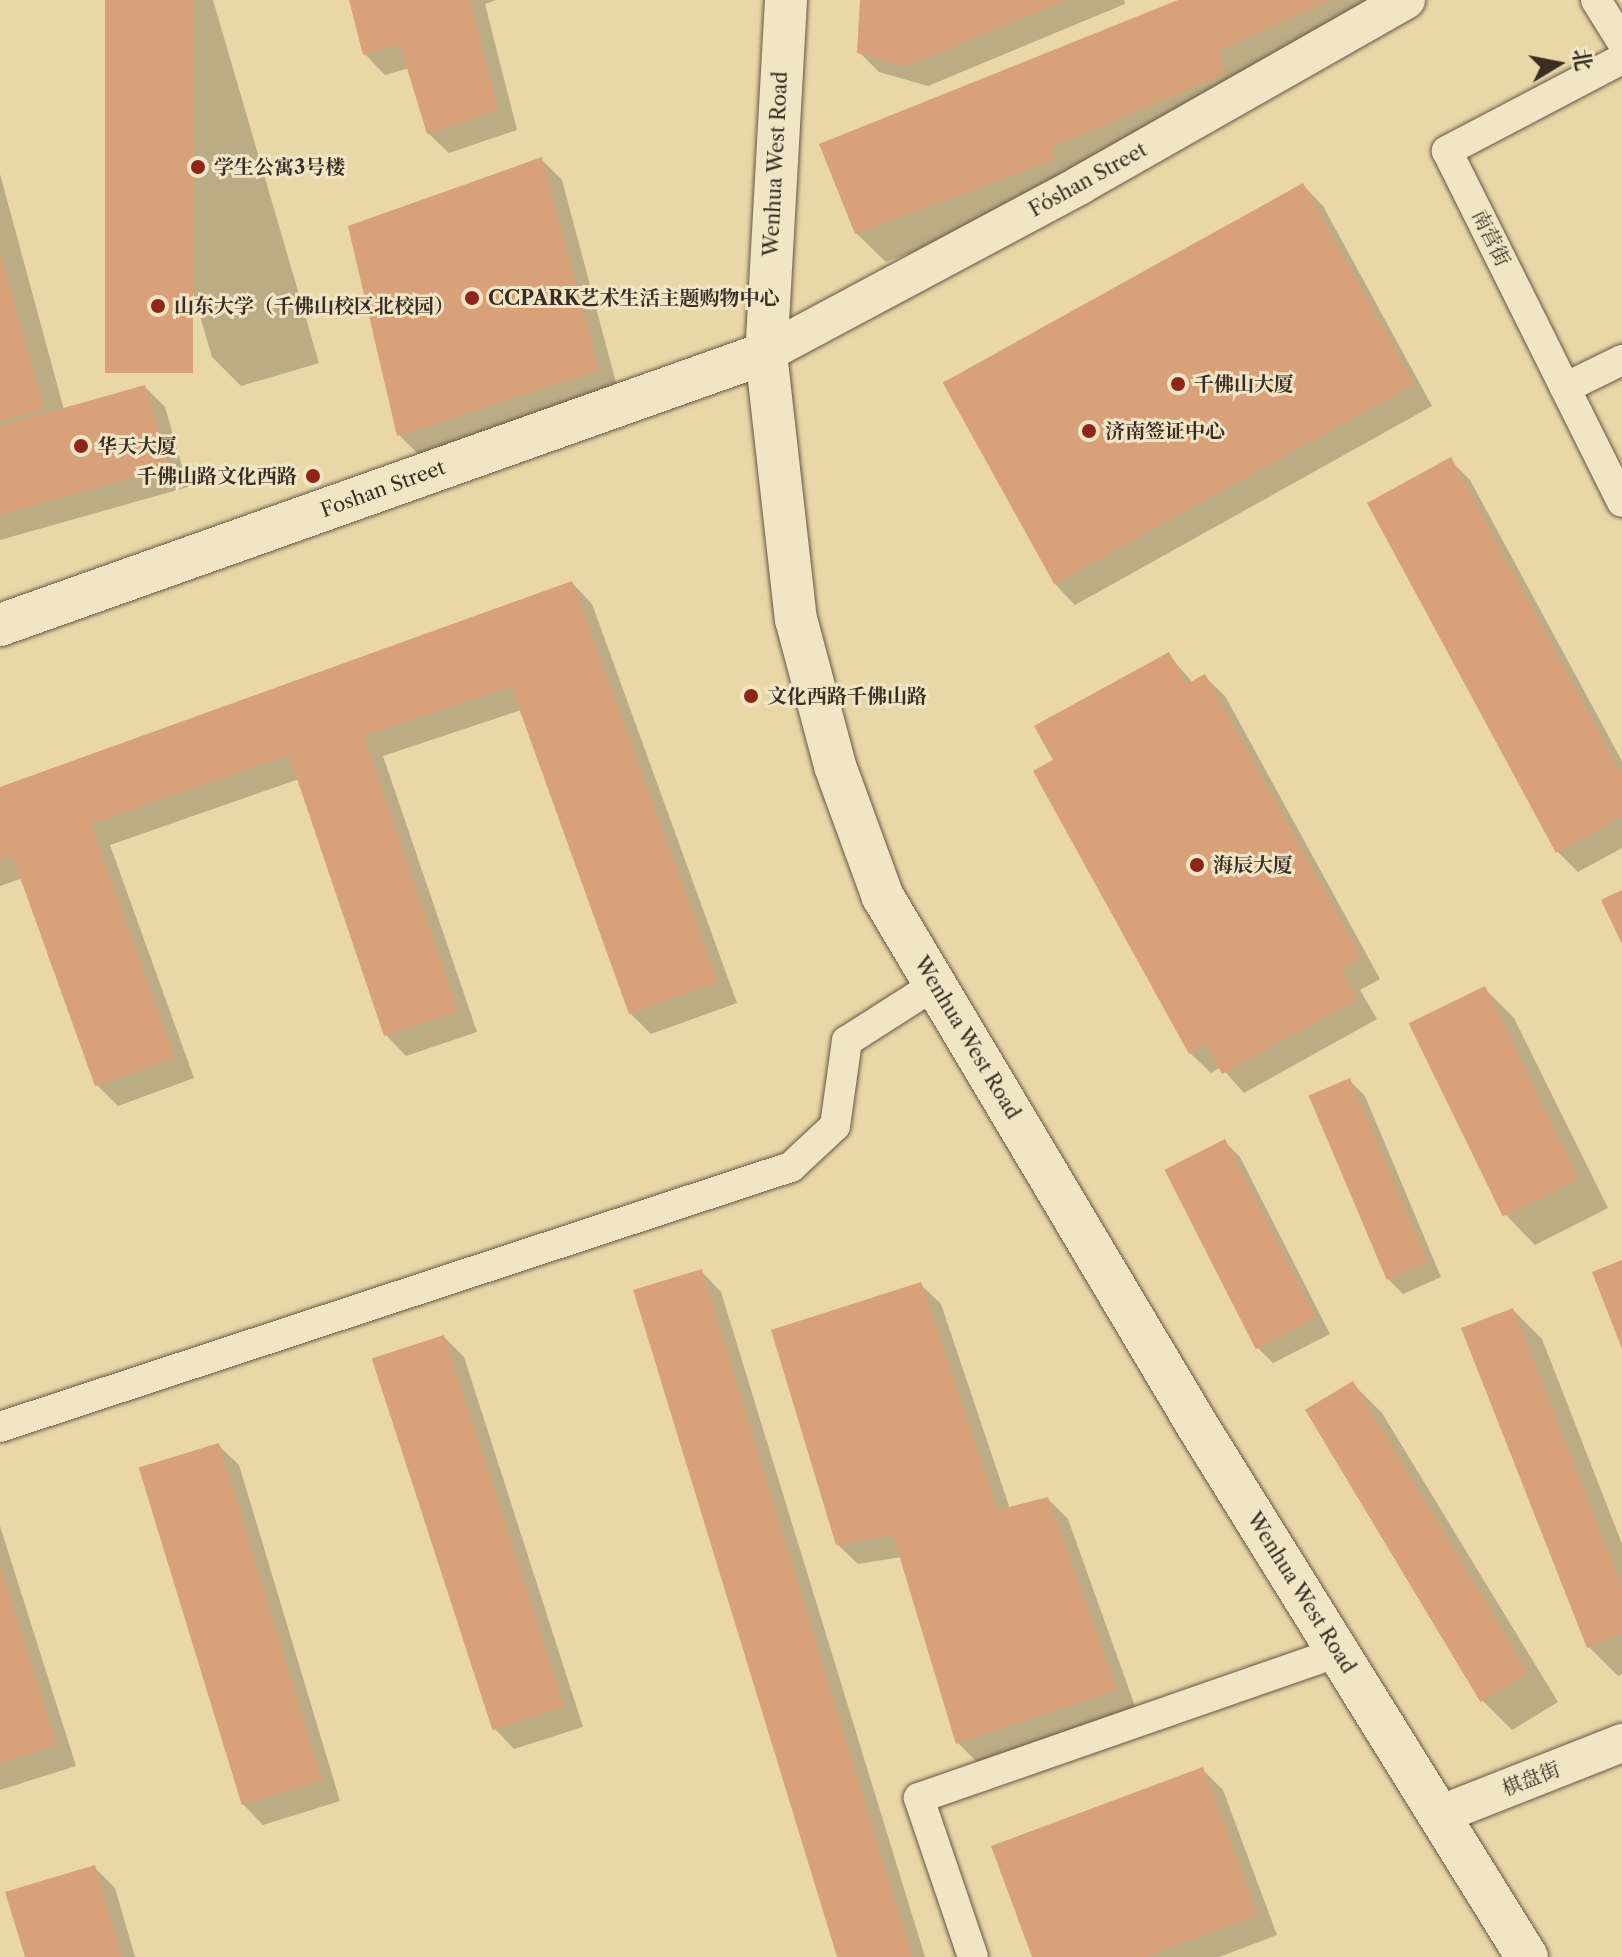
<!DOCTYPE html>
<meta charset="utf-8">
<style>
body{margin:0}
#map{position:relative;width:1622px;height:1957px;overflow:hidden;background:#ead7a8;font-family:"Libre Caslon Text","Noto Serif SC",serif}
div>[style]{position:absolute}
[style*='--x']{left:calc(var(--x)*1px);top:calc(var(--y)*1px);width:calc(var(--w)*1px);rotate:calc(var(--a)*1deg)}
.shadow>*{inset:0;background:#0003}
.building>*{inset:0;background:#d8a179;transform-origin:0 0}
.roads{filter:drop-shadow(0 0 2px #665845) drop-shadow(0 0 2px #665845)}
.minor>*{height:30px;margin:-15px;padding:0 15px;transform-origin:15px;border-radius:15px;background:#f1e5c6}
.tertiary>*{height:38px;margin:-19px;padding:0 19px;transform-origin:19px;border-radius:19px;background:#f1e5c6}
.secondary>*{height:42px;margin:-21px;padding:0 21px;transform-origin:21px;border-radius:21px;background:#f1e5c6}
.dots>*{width:22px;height:22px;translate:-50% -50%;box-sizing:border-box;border:4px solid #f1e5c6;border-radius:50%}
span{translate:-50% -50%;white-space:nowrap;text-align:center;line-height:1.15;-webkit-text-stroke:6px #f1e5c6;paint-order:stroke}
.street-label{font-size:20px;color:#3a2e24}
.poi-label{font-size:20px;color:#3a2e24;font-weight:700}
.left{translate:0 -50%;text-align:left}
.right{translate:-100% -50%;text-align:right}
.north{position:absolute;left:1518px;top:24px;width:80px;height:80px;-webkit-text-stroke:6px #f1e5c6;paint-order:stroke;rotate:80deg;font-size:22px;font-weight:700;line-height:32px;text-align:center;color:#3a2e24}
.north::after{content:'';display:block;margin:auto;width:28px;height:36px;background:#3a2e24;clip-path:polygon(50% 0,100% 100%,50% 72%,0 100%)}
</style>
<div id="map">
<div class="shadow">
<i style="clip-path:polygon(107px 0,213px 0,319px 363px,241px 386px,212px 357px)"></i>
<i style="clip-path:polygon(351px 0,496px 0,485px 4px,517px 130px,449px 153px,428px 133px,409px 68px,385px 75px,365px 54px)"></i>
<i style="clip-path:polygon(862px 0,1124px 0,1125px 4px,928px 86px,879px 72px,859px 52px)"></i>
<i style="clip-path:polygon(1184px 0,1423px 0,1084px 188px,886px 262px,856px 233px)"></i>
<i style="clip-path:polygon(542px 160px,562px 180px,618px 390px,419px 455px,399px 435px)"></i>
<i style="clip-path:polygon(0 174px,64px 410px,145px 387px,165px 407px,188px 487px,0 540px)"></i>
<i style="clip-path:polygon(1303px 185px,1323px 206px,1432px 406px,1075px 605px,1055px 584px,945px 383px)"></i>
<i style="clip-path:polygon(1450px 460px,1470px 480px,1622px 761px,1622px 848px,1578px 872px,1558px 852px)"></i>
<i style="clip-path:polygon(572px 583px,592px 604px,737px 1003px,651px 1034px,630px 1013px,521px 710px,383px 756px,477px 1032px,406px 1056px,386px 1035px,299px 779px,110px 845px,194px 1078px,118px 1106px,97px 1085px,23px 878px,0 886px,0 789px)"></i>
<i style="clip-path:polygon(1168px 654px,1193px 683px,1204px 676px,1225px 696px,1380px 979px,1360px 990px,1377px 1019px,1244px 1093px,1221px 1067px,1211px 1073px,1190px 1053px,1055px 761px)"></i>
<i style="clip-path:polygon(1485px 989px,1514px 1018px,1608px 1208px,1535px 1245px,1506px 1215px)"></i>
<i style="clip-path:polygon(1350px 1081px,1365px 1096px,1441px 1277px,1403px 1294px,1387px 1278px)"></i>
<i style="clip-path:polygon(1225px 1142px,1240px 1157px,1330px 1334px,1273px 1363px,1257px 1347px)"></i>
<i style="clip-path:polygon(701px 1271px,721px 1292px,925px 1957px,839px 1957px)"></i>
<i style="clip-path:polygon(920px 1284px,941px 1304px,1010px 1509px,1048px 1499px,1068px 1519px,1136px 1709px,978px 1763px,958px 1743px,902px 1557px,858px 1564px,837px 1544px)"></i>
<i style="clip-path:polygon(1513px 1310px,1542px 1339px,1622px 1544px,1622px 1674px,1618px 1676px,1588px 1646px)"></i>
<i style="clip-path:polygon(444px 1337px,464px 1357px,583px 1727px,514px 1749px,494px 1728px)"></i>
<i style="clip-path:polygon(1352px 1383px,1382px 1413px,1558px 1702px,1512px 1730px,1483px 1701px)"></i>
<i style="clip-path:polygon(218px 1445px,239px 1465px,340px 1801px,263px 1825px,243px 1804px)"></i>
<i style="clip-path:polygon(0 1526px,76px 1766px,0 1790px)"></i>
<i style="clip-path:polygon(1202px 1769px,1223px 1790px,1277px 1935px,1219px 1957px,1034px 1957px)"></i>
<i style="clip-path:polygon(94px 1867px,115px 1888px,135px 1957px,27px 1957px)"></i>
</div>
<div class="building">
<i style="left:105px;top:0;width:88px;height:373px"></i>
<i style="clip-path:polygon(349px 0,470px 0,498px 110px,427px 134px,400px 45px,363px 55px)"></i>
<i style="clip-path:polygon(860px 0,1066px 0,906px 67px,857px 53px)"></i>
<i style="clip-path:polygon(1178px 0,1331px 0,1220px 50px,1224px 74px,1052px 147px,1056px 159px,855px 234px,819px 144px)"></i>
<i style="clip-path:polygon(542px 157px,599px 370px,397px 436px,348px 226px)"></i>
<i style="left:1303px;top:183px;width:230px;height:412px;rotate:61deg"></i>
<i style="clip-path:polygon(0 251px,44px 409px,0 421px)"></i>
<i style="clip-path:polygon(145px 385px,169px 467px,0 515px,0 426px)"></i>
<i style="clip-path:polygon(1451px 457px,1622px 775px,1622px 817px,1556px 853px,1367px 503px)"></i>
<i style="clip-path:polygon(572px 581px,718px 982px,629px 1014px,511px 686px,364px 735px,458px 1012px,384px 1036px,289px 755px,91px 824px,175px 1058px,95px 1086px,12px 855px,0 859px,0 787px)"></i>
<i style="clip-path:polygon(1169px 652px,1187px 684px,1205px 674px,1362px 958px,1341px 969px,1358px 999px,1222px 1074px,1206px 1044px,1189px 1054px,1033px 771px,1053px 760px,1034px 726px)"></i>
<i style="clip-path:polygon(1622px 890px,1622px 944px,1601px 900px)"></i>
<i style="left:1485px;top:986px;width:215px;height:85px;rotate:64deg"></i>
<i style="left:1350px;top:1078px;width:200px;height:45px;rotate:67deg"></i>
<i style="left:1225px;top:1139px;width:201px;height:68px;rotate:63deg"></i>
<i style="clip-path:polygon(1622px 1260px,1622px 1349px,1592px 1272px)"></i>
<i style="left:702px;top:1269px;width:719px;height:72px;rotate:73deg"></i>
<i style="clip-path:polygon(921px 1282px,998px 1510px,1048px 1497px,1117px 1689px,956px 1744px,893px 1535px,836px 1545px,771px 1330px)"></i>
<i style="clip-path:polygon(1513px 1308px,1622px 1586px,1622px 1634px,1587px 1648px,1461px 1328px)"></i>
<i style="left:444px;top:1335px;width:391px;height:76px;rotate:72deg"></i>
<i style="left:1353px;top:1381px;width:341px;height:56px;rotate:59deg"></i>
<i style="left:219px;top:1443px;width:353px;height:84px;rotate:73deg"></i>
<i style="clip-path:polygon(0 1564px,57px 1745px,0 1763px)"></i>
<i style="clip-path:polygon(1203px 1767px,1258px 1915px,1145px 1957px,1032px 1957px,991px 1846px)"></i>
<i style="clip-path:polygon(95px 1865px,122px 1957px,25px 1957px,5px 1892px)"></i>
</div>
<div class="roads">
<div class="minor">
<i style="--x:1596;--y:0;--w:49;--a:58.2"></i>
<i style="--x:1622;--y:59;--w:198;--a:152.3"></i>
<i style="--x:1447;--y:151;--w:392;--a:63.5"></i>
<i style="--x:1565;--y:388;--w:64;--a:-26.2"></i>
<i style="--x:0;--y:1427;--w:833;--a:-18.2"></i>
<i style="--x:791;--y:1167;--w:60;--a:-43"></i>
<i style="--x:835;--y:1126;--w:86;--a:-82"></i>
<i style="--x:847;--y:1041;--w:106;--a:-32.6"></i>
<i style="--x:973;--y:1957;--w:168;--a:-108.8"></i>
<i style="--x:919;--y:1798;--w:444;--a:-19.2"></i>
</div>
<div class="tertiary">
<i style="--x:766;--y:353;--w:356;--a:-28.1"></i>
<i style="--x:1080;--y:185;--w:375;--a:-29.6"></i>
<i style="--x:1439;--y:1815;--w:197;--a:-21.5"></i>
</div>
<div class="secondary">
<i style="--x:786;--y:0;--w:354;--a:93.2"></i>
<i style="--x:766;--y:353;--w:268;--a:83.6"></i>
<i style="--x:796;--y:619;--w:152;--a:75.1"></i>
<i style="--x:835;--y:766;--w:140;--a:69.9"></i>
<i style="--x:883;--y:897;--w:614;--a:59.26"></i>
<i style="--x:1197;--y:1425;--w:626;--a:58.19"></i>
<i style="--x:0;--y:625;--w:813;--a:-19.55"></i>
</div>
</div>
<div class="dots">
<i style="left:198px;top:167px;background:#8f2418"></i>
<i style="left:472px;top:298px;background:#8f2418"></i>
<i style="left:158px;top:306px;background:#8f2418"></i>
<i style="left:1178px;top:384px;background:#8f2418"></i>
<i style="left:1089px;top:431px;background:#8f2418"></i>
<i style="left:81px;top:446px;background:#8f2418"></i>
<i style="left:313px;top:476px;background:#8f2418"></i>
<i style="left:751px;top:696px;background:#8f2418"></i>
<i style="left:1197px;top:865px;background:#8f2418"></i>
</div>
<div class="street-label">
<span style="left:776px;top:164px;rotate:-87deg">Wenhua West Road</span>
<span style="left:1088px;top:180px;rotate:-29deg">Fóshan Street</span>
<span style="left:1491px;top:238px;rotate:64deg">南营街</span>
<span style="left:383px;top:489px;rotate:-20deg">Foshan Street</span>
<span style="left:967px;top:1038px;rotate:59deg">Wenhua West Road</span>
<span style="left:1301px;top:1593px;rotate:58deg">Wenhua West Road</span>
<span style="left:1531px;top:1779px;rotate:-21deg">棋盘街</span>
</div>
<div class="poi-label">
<span class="left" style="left:214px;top:167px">学生公寓3号楼</span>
<span class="left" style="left:488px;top:298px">CCPARK艺术生活主题购物中心</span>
<span class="left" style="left:174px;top:306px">山东大学（千佛山校区北校园）</span>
<span class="left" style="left:1194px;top:384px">千佛山大厦</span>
<span class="left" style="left:1105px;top:431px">济南签证中心</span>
<span class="left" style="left:97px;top:446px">华天大厦</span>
<span class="right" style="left:297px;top:476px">千佛山路文化西路</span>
<span class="left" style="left:767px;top:696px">文化西路千佛山路</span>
<span class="left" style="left:1213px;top:865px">海辰大厦</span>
</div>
<div class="north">北</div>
</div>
